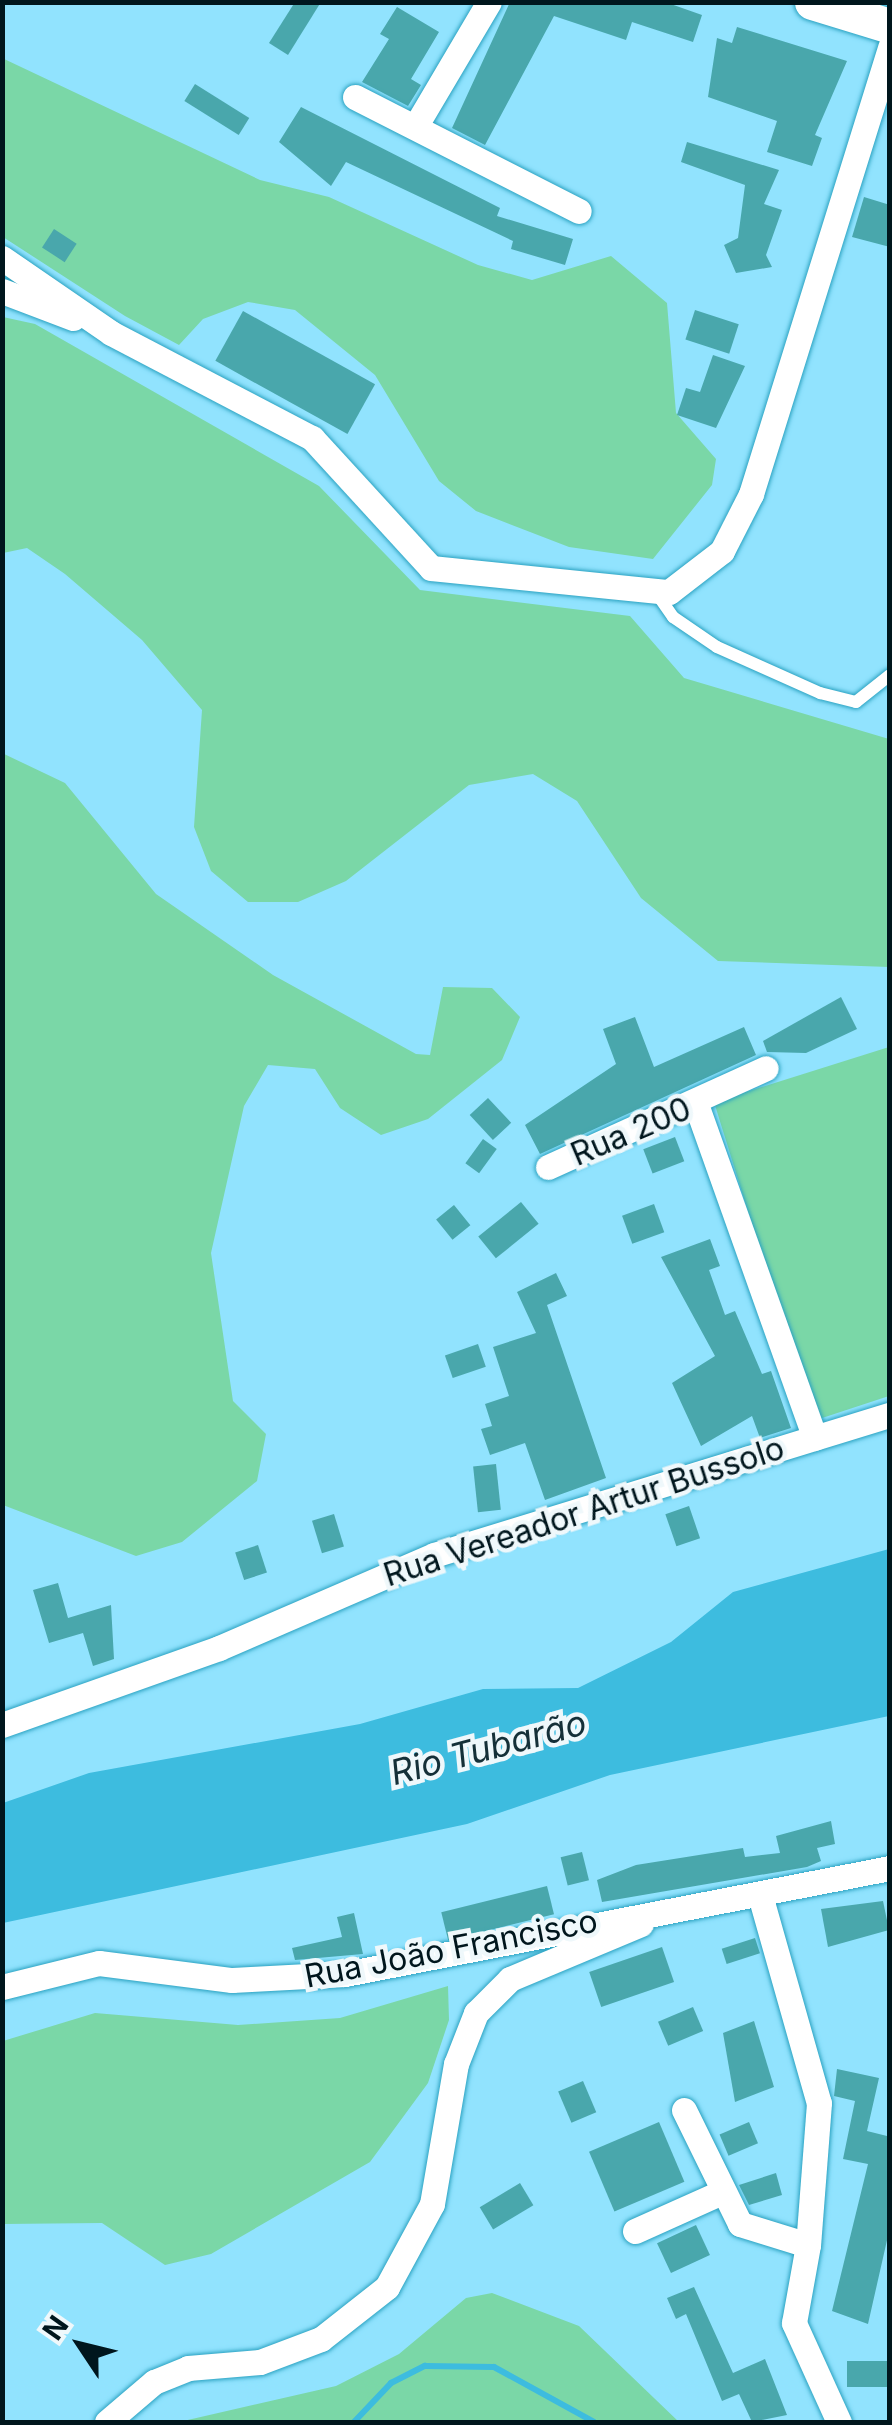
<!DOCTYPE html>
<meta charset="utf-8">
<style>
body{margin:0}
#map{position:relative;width:892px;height:2425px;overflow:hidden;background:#91e3fe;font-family:Inter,sans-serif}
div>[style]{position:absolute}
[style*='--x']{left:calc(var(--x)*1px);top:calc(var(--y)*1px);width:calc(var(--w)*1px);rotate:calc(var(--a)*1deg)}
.green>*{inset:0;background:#7ad7a7}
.water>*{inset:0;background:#3dbcdf}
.stream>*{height:6px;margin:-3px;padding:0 3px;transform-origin:3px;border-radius:3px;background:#3dbcdf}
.building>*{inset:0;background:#49a7ac;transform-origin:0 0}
.roads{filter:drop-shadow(0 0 2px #2aa2c1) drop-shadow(0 0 2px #2aa2c1)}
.lane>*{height:12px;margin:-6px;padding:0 6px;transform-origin:6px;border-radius:6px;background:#fff}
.street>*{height:25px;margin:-12.5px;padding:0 12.5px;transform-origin:12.5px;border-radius:12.5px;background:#fff}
.secondary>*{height:35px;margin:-17.5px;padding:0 17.5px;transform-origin:17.5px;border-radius:17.5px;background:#fff}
span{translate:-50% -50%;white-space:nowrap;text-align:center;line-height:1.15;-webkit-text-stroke:9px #eff8fb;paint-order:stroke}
.street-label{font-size:32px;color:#00161d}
.water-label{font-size:35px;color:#153038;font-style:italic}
.frame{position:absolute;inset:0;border:5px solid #00161d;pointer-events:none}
.north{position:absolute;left:30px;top:2295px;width:100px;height:100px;-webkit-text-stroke:8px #eff8fb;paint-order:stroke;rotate:305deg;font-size:28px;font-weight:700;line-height:40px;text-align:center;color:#00161d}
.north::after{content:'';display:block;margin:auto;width:35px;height:45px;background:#00161d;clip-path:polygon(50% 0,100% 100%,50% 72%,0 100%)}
</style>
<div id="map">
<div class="green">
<i style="clip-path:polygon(2px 58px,260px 180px,329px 197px,478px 265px,532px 280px,611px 256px,667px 303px,676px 413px,716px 459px,712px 485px,653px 559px,569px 547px,476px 511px,439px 481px,375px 375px,295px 310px,248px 302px,203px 319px,179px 345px,125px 316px,3px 237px)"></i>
<i style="clip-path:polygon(3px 317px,35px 324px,319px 486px,420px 590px,630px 616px,684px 678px,889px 739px,889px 967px,718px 961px,641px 898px,577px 801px,533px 774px,469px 785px,346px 881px,298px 902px,248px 902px,211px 871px,194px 827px,202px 710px,142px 640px,65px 574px,27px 548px,3px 553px)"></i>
<i style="clip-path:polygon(2px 753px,65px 783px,156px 894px,273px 975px,416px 1054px,430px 1055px,443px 987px,492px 988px,520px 1017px,502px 1060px,428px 1119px,381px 1135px,340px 1108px,315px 1069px,268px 1065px,244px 1106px,211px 1253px,233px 1401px,266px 1434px,257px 1481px,182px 1542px,136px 1556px,3px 1505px)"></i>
<i style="clip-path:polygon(889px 1047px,889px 1396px,813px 1421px,714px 1102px)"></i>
<i style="clip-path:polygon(448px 1986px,449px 2020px,428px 2083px,370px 2162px,211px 2254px,165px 2265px,102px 2223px,3px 2224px,3px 2041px,95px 2013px,238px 2025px,340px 2018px)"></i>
<i style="clip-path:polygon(492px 2293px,579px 2326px,679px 2422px,179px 2422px,336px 2386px,399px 2354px,466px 2298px)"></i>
</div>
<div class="water">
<i style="clip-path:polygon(889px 1549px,889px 1716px,610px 1775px,467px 1824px,3px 1923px,3px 1803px,89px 1773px,360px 1724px,483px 1689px,578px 1688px,671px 1642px,733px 1592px)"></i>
</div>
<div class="stream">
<i style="--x:354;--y:2422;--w:54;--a:-46.5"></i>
<i style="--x:391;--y:2383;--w:38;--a:-27"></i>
<i style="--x:425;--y:2366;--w:69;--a:0.8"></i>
<i style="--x:494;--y:2367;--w:114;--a:28.8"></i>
</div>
<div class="building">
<i style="clip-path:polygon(295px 2px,321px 2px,288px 55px,269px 43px)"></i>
<i style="clip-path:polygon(510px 2px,665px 2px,702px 15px,693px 42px,632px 22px,626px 40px,554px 16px,485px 145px,452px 128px)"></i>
<i style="clip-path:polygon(397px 7px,439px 32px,411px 79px,421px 85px,408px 106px,362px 82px,389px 39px,380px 34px)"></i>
<i style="clip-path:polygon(737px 27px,847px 61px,815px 135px,822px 138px,812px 166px,767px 152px,777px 121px,708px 97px,717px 38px,732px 43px)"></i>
<i style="left:195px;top:84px;width:64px;height:20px;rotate:32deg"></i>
<i style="clip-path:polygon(301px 107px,500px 208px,497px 216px,573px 239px,565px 265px,511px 249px,513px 241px,346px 162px,331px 186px,279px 142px)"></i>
<i style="clip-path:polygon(687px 142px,779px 170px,764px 204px,782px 210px,766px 255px,772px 267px,736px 273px,724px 245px,738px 238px,745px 185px,681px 162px)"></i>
<i style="clip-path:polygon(864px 197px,890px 205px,890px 247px,852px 237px)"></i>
<i style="left:54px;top:229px;width:27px;height:22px;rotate:33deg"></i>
<i style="left:695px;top:310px;width:46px;height:31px;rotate:18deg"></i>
<i style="left:243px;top:311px;width:151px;height:57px;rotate:29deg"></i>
<i style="clip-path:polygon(713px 355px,745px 366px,716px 428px,677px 415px,686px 388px,700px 392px)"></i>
<i style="clip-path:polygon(841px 997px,857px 1029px,806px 1053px,767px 1052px,763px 1041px)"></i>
<i style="clip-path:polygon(635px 1017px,654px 1067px,744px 1027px,756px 1055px,540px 1154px,525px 1125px,616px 1064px,603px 1029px)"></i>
<i style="left:488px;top:1098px;width:34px;height:25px;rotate:47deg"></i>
<i style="left:675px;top:1137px;width:26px;height:34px;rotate:69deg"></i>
<i style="left:483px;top:1139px;width:17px;height:30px;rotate:36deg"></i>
<i style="left:521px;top:1202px;width:28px;height:55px;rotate:51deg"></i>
<i style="left:654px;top:1204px;width:30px;height:34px;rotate:70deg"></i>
<i style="left:454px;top:1205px;width:26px;height:23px;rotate:51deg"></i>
<i style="clip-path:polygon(710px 1239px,720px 1266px,709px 1270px,725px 1315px,735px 1311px,762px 1374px,771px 1371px,791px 1428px,760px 1438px,752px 1416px,701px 1446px,672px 1383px,715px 1356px,661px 1257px)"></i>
<i style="clip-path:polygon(556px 1273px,567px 1296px,547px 1305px,606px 1478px,545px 1500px,525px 1443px,490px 1455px,481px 1429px,492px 1426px,485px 1404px,509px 1396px,493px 1347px,536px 1333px,517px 1292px)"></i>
<i style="left:478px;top:1344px;width:24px;height:35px;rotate:71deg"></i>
<i style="left:496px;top:1464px;width:46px;height:23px;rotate:84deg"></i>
<i style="left:689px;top:1506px;width:34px;height:25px;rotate:71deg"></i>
<i style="left:334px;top:1514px;width:34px;height:23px;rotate:73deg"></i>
<i style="left:258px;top:1545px;width:29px;height:24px;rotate:72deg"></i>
<i style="clip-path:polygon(58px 1583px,68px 1618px,111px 1605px,114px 1659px,93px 1666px,83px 1633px,49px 1643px,33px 1590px)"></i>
<i style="clip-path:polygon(831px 1821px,835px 1844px,817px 1848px,821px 1861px,807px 1867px,602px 1902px,597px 1880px,636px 1865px,743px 1848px,745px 1857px,780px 1853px,776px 1836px)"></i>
<i style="left:582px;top:1852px;width:29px;height:22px;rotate:76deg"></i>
<i style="left:547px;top:1886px;width:29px;height:109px;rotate:76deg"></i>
<i style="clip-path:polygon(883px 1901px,889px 1930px,828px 1947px,821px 1909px)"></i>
<i style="clip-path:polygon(354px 1913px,363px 1954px,295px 1960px,292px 1948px,342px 1937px,337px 1917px)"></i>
<i style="left:755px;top:1938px;width:16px;height:35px;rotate:72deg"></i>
<i style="left:662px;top:1947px;width:37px;height:77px;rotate:71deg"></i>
<i style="left:693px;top:2007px;width:26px;height:38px;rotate:67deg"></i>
<i style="clip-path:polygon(754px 2021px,774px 2087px,735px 2102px,723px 2033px)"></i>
<i style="clip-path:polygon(837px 2069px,879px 2078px,867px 2131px,887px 2136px,890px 2227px,868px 2324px,832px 2311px,868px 2164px,843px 2159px,855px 2101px,834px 2096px)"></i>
<i style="left:583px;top:2081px;width:34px;height:27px;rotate:67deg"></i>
<i style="left:659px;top:2122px;width:65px;height:76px;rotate:67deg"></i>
<i style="left:749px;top:2122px;width:23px;height:32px;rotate:67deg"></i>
<i style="clip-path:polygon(776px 2173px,782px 2195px,749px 2205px,739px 2185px)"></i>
<i style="left:520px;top:2183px;width:26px;height:47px;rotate:59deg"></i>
<i style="left:696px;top:2225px;width:33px;height:43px;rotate:65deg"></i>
<i style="clip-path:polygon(694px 2287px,733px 2373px,765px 2359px,787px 2415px,752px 2422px,739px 2394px,722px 2401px,686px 2314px,676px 2319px,667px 2298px)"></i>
<i style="left:890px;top:2361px;width:26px;height:43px;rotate:90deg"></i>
</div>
<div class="roads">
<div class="lane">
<i style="--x:657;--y:594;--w:28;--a:55"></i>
<i style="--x:673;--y:617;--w:53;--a:34.3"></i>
<i style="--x:717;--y:647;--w:113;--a:24.1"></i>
<i style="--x:820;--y:693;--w:37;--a:14"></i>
<i style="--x:856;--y:702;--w:43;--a:-38.5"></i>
</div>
<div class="street">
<i style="--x:355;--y:97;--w:251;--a:27"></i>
<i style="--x:415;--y:127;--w:145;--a:-59.4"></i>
<i style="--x:2;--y:258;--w:132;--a:34.5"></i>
<i style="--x:111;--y:333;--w:227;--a:27.6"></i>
<i style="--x:312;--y:438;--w:176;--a:47.5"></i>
<i style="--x:431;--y:568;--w:239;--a:5.8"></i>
<i style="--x:669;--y:592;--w:67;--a:-37.7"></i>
<i style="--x:722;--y:551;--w:64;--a:-63"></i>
<i style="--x:751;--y:494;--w:468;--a:-72.7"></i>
<i style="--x:2;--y:291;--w:76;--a:20.8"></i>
<i style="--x:697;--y:1107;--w:351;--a:70.4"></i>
<i style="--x:548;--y:1167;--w:239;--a:-24.4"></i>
<i style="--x:2;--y:1725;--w:230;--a:-19.5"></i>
<i style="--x:219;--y:1648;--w:234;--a:-23.4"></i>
<i style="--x:434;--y:1555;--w:477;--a:-17.1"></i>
<i style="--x:760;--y:1895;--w:216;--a:74.2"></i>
<i style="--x:819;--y:2103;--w:142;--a:94.4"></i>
<i style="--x:2;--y:1987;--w:100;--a:-13.9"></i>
<i style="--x:99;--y:1963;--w:134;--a:7.3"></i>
<i style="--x:232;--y:1980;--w:113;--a:-3"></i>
<i style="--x:345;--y:1974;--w:555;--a:-11.01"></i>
<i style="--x:684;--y:2110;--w:127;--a:63.8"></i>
<i style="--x:740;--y:2224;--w:71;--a:17.2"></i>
<i style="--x:808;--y:2245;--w:79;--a:100.2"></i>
<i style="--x:794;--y:2323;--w:109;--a:65.6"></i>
<i style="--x:635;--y:2231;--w:95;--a:-24.1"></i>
<i style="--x:107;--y:2422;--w:62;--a:-40.4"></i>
<i style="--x:154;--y:2382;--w:37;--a:-22"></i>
<i style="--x:188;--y:2368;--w:72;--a:-4.8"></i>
<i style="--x:260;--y:2362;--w:65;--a:-20.7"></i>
<i style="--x:321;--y:2339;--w:84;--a:-38.2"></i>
<i style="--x:387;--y:2287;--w:94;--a:-61.5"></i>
<i style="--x:432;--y:2204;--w:142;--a:-80.3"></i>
<i style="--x:456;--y:2064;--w:55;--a:-68.6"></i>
<i style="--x:476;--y:2013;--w:48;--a:-45"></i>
<i style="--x:510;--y:1979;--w:142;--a:-22.8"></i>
</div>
<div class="secondary">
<i style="--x:812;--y:2;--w:82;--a:17.1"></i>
</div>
</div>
<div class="street-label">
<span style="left:631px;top:1132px;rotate:-23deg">Rua 200</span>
<span style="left:584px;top:1512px;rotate:-18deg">Rua Vereador Artur Bussolo</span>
<span style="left:451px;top:1949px;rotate:-11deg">Rua João Francisco</span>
</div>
<div class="water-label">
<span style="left:488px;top:1747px;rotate:-15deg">Rio Tubarão</span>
</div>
<div class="frame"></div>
<div class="north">N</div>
</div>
